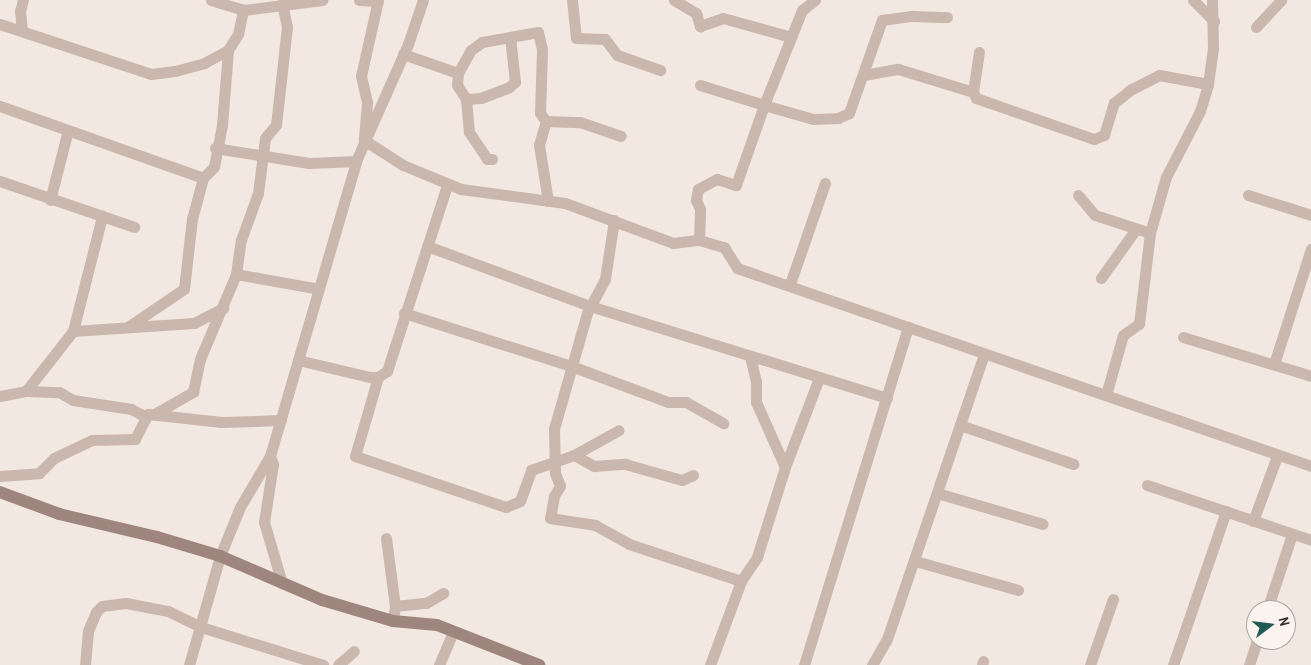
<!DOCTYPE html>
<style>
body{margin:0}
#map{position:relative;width:1311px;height:665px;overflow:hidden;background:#f2e8e1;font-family:"Archivo Narrow",sans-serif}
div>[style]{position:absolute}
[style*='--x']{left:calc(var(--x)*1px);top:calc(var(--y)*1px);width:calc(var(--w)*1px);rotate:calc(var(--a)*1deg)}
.street>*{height:11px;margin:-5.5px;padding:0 5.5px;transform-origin:5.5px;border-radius:5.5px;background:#cab7ae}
.secondary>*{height:12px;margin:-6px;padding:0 6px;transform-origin:6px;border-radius:6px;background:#9e867f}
span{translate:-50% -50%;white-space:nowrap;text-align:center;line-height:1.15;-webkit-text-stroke:5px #faf3ee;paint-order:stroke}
.north{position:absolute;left:1246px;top:600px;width:50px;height:50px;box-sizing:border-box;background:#faf3ee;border:1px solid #ada4a0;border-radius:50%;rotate:75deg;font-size:14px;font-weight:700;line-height:20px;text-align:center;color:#392e2c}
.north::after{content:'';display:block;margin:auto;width:18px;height:22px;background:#235955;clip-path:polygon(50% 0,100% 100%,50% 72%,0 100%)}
</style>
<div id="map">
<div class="street">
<i style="--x:211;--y:0;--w:34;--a:17"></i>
<i style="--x:243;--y:10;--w:80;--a:-7.2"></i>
<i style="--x:359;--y:0;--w:19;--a:3"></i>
<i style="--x:378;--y:0;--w:78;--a:102.6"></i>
<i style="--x:361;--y:76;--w:28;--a:77"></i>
<i style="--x:367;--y:103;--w:37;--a:95"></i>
<i style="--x:364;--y:140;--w:46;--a:32.7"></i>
<i style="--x:403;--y:165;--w:63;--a:22.5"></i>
<i style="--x:461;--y:189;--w:105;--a:7.7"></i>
<i style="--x:565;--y:203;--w:115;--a:20.3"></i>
<i style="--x:673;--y:243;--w:26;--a:-7"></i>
<i style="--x:699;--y:240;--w:26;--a:16"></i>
<i style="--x:724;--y:247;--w:25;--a:58"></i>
<i style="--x:737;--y:268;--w:607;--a:19.03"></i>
<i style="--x:572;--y:0;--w:38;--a:84"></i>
<i style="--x:576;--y:38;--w:29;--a:2"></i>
<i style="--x:605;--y:39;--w:20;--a:53"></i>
<i style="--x:617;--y:55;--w:46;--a:19.2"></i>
<i style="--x:674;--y:0;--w:26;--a:31"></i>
<i style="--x:696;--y:13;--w:14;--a:73"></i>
<i style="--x:700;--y:26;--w:24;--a:-19"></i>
<i style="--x:723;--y:18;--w:71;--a:15.6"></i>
<i style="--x:815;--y:0;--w:16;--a:142"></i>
<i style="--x:802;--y:10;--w:102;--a:111.8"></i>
<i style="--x:764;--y:105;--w:51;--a:15.9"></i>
<i style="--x:813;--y:119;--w:25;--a:-2"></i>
<i style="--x:838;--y:118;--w:12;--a:-24"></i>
<i style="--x:849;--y:113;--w:99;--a:-70.5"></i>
<i style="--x:882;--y:20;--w:30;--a:-8"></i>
<i style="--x:912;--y:16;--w:35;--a:2"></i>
<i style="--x:1193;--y:0;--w:30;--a:45"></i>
<i style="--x:0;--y:24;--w:159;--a:18.3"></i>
<i style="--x:151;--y:74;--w:24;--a:-7"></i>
<i style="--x:175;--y:71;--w:30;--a:-15"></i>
<i style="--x:204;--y:63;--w:27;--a:-28"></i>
<i style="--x:1256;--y:27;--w:37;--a:-47"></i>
<i style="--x:22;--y:30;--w:19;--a:-96"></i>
<i style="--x:20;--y:11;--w:11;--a:-75"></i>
<i style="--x:979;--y:52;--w:40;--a:98.5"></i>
<i style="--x:973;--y:92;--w:7;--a:63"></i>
<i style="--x:976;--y:98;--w:125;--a:19.2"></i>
<i style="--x:1094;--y:139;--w:11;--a:-22"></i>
<i style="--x:1104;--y:135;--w:34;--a:-73"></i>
<i style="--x:1114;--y:103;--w:21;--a:-39"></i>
<i style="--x:1130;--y:90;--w:33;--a:-27"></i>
<i style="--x:1159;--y:75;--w:50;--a:10.4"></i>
<i style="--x:403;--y:54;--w:58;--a:19.1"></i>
<i style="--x:458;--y:73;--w:26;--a:-61"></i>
<i style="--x:471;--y:50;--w:14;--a:-36"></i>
<i style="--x:482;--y:42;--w:57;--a:-10.1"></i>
<i style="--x:538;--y:32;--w:18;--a:77"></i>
<i style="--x:542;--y:50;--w:63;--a:91.8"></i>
<i style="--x:540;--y:113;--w:10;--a:53"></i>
<i style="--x:458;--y:73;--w:12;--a:95"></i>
<i style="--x:457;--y:85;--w:17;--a:57"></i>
<i style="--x:466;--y:99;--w:15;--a:-4"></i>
<i style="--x:481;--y:98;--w:30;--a:-21"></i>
<i style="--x:509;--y:87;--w:8;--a:-40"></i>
<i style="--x:515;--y:82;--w:45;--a:-96.3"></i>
<i style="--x:863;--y:75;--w:36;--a:-10"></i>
<i style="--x:898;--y:69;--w:78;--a:17"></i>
<i style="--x:466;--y:99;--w:33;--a:85"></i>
<i style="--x:469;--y:132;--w:32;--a:56"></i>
<i style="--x:487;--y:159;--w:5;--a:0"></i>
<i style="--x:0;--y:106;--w:215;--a:19.5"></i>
<i style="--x:215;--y:148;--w:95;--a:9.1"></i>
<i style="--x:309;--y:163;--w:47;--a:-2.4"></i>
<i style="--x:0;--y:181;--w:142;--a:18.9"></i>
<i style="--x:1078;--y:195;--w:26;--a:50"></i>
<i style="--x:1095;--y:215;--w:58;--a:18.1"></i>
<i style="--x:1248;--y:195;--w:66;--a:17.6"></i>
<i style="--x:50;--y:200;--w:72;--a:-75.6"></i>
<i style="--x:548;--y:201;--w:57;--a:-99.1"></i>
<i style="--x:539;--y:145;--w:25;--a:-74"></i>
<i style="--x:546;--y:121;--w:34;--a:2"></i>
<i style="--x:580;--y:122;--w:43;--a:18.9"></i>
<i style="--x:614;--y:220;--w:60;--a:98.7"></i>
<i style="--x:605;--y:279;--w:38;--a:118"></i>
<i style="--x:587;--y:313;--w:121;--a:105.9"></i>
<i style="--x:554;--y:429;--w:44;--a:88.7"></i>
<i style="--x:555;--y:473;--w:14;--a:69"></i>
<i style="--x:560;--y:486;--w:12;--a:121"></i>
<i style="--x:554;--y:496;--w:22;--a:100"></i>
<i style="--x:550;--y:518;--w:46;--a:8.8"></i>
<i style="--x:595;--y:525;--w:39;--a:29"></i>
<i style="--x:629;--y:544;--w:118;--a:18.3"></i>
<i style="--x:699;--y:240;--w:31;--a:-88"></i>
<i style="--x:700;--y:209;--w:10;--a:-114"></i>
<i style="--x:696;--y:200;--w:11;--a:-80"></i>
<i style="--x:698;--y:189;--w:21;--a:-28"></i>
<i style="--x:717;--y:179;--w:20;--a:18"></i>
<i style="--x:736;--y:185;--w:85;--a:-70.7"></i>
<i style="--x:764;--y:105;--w:67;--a:-162.6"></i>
<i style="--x:427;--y:246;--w:174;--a:20.2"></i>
<i style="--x:590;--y:306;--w:311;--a:17.2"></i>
<i style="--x:236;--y:274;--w:84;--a:10.2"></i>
<i style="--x:1101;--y:278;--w:60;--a:-54.5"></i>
<i style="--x:790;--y:284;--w:107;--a:-70.9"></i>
<i style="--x:404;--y:313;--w:178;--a:17.6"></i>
<i style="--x:574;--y:367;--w:100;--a:20.4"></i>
<i style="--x:668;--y:402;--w:18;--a:0"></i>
<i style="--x:686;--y:402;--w:43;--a:29.6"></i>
<i style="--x:129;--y:326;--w:66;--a:-33.9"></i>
<i style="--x:184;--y:289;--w:70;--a:-83.5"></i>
<i style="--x:192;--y:219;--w:42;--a:-75"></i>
<i style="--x:203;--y:178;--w:16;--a:-45"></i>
<i style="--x:214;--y:167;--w:43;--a:-79.2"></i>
<i style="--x:222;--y:125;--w:75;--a:-85.4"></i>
<i style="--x:228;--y:50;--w:19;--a:-58"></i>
<i style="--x:238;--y:34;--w:25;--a:-78"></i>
<i style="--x:73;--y:331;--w:119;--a:-75.8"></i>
<i style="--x:1183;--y:337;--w:134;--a:16.9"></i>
<i style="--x:750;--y:356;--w:26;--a:77"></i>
<i style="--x:756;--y:381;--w:21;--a:90"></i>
<i style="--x:756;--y:402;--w:71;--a:66"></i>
<i style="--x:298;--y:360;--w:74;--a:13.3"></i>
<i style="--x:370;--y:377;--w:8;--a:0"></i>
<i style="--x:378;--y:377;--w:11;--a:-34"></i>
<i style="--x:387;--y:371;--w:195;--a:-72.1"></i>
<i style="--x:1274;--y:364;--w:121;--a:-72.2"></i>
<i style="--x:378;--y:377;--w:82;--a:106.2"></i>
<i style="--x:355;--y:456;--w:159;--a:18.7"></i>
<i style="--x:506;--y:507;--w:15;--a:-23"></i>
<i style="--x:520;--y:501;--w:33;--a:-70"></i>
<i style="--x:531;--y:470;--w:46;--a:-19.2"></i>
<i style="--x:574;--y:455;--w:23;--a:29"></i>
<i style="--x:594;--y:466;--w:31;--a:-4"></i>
<i style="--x:625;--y:464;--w:59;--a:15.7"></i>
<i style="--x:682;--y:480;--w:12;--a:-24"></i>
<i style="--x:26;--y:391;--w:76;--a:-51.9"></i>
<i style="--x:73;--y:331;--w:121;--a:-3.8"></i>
<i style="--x:194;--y:323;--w:33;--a:-27"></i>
<i style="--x:1106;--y:395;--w:62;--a:-74.2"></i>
<i style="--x:1123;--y:335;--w:19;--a:-35"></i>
<i style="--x:1139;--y:324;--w:92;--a:-83.1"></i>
<i style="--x:1150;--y:233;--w:58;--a:-74.1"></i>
<i style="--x:1166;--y:177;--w:74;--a:-62.7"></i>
<i style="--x:1200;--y:111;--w:28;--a:-73"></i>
<i style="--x:1208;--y:84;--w:36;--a:-82"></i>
<i style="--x:1213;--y:48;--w:48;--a:-91.2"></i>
<i style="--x:0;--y:396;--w:26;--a:-11"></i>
<i style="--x:26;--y:391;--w:33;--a:2"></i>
<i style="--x:59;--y:392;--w:16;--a:30"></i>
<i style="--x:73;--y:400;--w:59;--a:8.8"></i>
<i style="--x:131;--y:409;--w:17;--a:28"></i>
<i style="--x:156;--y:413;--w:43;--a:-29.6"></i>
<i style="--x:193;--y:392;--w:34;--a:-78"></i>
<i style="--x:200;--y:359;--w:92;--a:-67"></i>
<i style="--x:236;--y:274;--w:34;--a:-82"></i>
<i style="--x:241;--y:240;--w:50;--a:-70.1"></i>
<i style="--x:258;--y:193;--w:55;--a:-82.7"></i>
<i style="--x:265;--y:138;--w:17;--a:-50"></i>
<i style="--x:276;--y:125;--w:99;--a:-83.6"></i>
<i style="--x:287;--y:27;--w:24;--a:-102"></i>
<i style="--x:282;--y:4;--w:5;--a:-53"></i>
<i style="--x:960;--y:425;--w:120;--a:19"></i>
<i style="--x:574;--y:455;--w:51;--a:-29.1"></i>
<i style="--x:270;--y:456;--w:9;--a:69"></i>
<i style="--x:273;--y:464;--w:59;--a:98.8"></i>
<i style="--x:264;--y:522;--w:64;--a:73.6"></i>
<i style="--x:0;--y:476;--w:39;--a:-4"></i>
<i style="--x:39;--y:473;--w:21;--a:-45"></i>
<i style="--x:54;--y:458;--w:42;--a:-25.3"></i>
<i style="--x:92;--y:440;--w:43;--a:-1.3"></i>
<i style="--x:135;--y:439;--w:28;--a:-63"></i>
<i style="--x:148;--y:414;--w:74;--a:6.2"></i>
<i style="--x:222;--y:422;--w:59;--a:-1.9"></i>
<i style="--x:1147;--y:485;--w:173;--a:18.5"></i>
<i style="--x:937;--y:493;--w:110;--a:16.3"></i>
<i style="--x:1253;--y:521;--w:69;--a:-69.7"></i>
<i style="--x:386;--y:538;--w:69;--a:82.5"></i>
<i style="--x:395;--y:606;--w:15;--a:98"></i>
<i style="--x:915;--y:561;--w:107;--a:15.7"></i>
<i style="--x:395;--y:606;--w:31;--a:-6"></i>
<i style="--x:426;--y:603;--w:20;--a:-30"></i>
<i style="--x:1267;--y:610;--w:80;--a:-71.8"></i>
<i style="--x:85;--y:665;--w:34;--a:-85"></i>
<i style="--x:88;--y:631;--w:21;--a:-67"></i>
<i style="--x:96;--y:612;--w:8;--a:-45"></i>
<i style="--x:102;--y:606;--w:24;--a:-7"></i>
<i style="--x:126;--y:603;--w:43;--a:10.8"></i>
<i style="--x:168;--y:611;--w:37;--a:26"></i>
<i style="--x:201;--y:627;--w:128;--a:17.3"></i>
<i style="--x:189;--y:665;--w:113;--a:-74.1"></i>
<i style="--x:220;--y:556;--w:53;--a:-67.8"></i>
<i style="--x:240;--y:507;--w:59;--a:-59.5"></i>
<i style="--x:270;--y:456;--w:307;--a:-73.7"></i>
<i style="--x:356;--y:161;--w:128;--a:-66"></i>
<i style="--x:408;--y:44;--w:46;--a:-71.2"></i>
<i style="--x:338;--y:665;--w:21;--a:-41"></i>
<i style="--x:439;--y:665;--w:34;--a:-67"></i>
<i style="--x:710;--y:665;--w:90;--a:-69.7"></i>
<i style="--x:741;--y:581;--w:29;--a:-56"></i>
<i style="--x:757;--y:557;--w:94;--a:-72.7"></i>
<i style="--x:785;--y:467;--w:95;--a:-69.1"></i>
<i style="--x:804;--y:665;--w:354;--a:-72.9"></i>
<i style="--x:872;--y:665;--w:30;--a:-60"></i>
<i style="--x:887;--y:639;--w:301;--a:-71.2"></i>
<i style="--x:982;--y:665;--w:4;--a:-76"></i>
<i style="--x:1090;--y:665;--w:70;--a:-70.8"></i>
<i style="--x:1173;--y:665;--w:163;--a:-71"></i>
<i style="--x:1249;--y:665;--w:26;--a:-72"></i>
</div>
<div class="secondary">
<i style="--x:0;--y:492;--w:63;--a:20.4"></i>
<i style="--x:59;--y:514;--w:101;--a:13.2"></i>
<i style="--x:157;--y:537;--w:66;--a:16.8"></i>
<i style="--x:220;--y:556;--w:111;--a:23.3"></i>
<i style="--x:322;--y:600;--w:74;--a:16.5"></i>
<i style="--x:393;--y:621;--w:44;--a:5.2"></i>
<i style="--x:437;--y:625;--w:110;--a:21.4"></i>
</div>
<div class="north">N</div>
</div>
